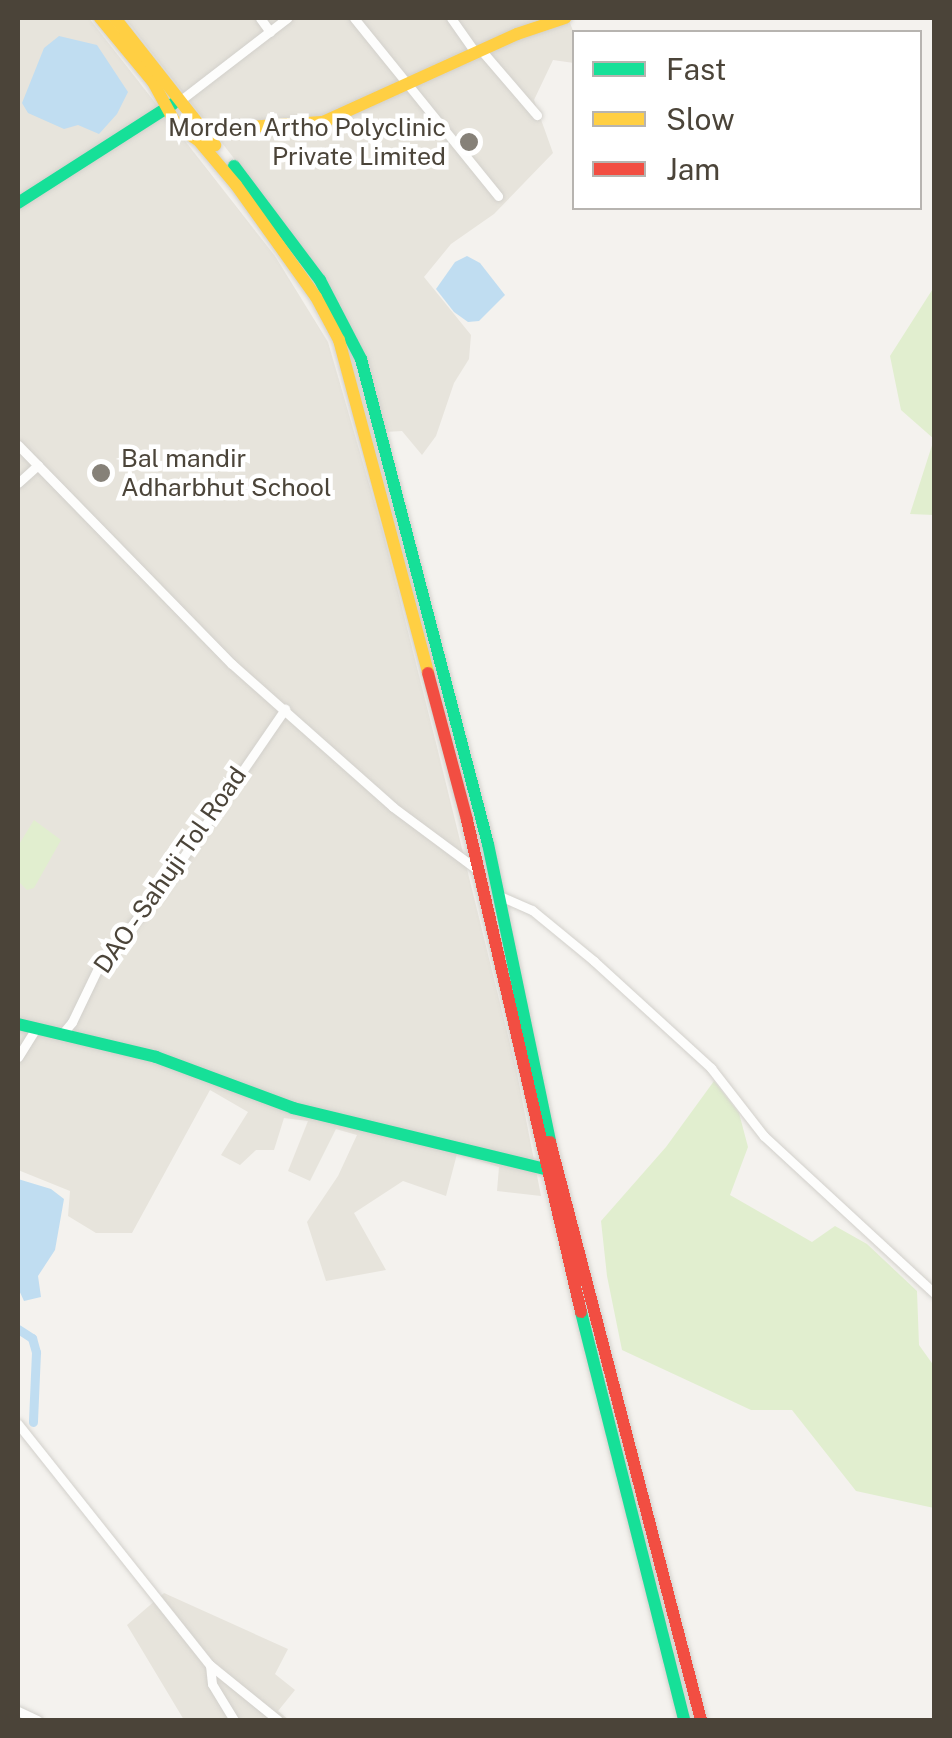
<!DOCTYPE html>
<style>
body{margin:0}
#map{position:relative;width:952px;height:1738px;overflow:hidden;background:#f4f2ee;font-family:"Public Sans",sans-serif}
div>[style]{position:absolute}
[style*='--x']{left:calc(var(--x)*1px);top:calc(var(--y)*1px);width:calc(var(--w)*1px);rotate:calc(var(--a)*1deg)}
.residential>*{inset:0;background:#e7e4dc}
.green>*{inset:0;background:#e1eecf}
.water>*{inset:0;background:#c0ddf1}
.canal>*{height:9px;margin:-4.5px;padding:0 4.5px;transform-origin:4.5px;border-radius:4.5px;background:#c0ddf1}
.roads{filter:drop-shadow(0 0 2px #d2d0cb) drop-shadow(0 0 2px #d2d0cb)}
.street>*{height:9px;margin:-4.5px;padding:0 4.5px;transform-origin:4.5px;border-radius:4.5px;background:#fdfdfc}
.fast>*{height:12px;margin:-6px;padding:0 6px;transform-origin:6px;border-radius:6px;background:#16e098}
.slow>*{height:12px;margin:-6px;padding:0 6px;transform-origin:6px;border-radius:6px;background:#ffcf43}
.jam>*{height:12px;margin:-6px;padding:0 6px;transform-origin:6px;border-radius:6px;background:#f24e42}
.dots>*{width:28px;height:28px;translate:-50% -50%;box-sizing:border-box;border:5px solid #fff;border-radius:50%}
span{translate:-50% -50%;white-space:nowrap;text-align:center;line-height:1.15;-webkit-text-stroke:9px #fff;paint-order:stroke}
.poi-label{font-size:25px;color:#4b4439}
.right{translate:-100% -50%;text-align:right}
.left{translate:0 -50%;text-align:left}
.street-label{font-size:25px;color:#4b4439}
.frame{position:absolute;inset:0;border:20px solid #4b4439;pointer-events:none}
.legend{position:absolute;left:572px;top:30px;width:350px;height:180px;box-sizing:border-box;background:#fff;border:2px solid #b7b4b0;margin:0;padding:12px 18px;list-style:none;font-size:30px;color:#4b4439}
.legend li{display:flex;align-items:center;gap:20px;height:50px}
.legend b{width:50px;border:2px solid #b7b4b0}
</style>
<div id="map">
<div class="residential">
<i style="clip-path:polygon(18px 18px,89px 18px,275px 256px,328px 342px,383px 532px,438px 751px,516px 1068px,541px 1196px,497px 1191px,499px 1167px,457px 1154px,446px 1196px,403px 1181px,354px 1213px,386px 1270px,326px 1281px,307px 1222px,338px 1176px,357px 1135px,336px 1129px,310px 1181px,288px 1171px,308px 1121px,284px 1118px,274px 1150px,256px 1150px,240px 1165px,221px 1155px,248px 1112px,210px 1090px,132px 1233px,96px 1233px,68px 1216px,70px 1191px,18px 1170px)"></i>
<i style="clip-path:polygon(125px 18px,568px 18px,574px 33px,574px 63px,553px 60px,534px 100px,553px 153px,494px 214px,451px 244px,424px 277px,471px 335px,469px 359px,454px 383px,436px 436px,422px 455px,402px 431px,385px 432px,361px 354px,292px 233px)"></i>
<i style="clip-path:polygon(164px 1593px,288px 1649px,275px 1674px,295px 1690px,278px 1711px,289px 1720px,184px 1720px,127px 1625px)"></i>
</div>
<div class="green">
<i style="clip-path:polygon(934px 287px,934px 515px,910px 514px,934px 439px,901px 410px,890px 356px)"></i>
<i style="clip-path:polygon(34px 820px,61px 840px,34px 888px,27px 890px,18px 881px,18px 846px)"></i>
<i style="clip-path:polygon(714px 1081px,739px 1113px,748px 1147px,730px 1195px,812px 1242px,835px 1226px,867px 1244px,917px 1291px,919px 1345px,934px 1366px,934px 1508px,856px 1491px,792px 1410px,751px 1410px,622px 1350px,607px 1276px,601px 1221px,666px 1147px)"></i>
</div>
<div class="water">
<i style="clip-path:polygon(59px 36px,97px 45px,128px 92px,117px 114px,99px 134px,78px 125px,64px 129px,28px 113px,22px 103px,44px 48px)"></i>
<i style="clip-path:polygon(467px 256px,480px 263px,505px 295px,479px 321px,468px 322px,454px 312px,436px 289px,455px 262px)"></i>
<i style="clip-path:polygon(18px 1179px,51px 1189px,64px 1199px,55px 1250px,38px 1276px,41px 1297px,24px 1301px,18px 1288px)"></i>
</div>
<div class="canal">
<i style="--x:18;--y:1329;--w:17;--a:33"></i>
<i style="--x:32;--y:1338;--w:15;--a:74"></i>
<i style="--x:36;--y:1352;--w:70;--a:92.5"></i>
</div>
<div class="roads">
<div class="street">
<i style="--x:260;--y:18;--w:17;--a:54"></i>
<i style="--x:354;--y:18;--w:229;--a:51"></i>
<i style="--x:451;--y:18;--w:42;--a:54.8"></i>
<i style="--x:481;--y:50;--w:86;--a:49.3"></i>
<i style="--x:182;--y:99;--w:133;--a:-37.6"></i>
<i style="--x:18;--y:445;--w:306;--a:45.7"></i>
<i style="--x:232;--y:664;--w:215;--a:41.6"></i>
<i style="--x:393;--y:807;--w:102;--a:36.6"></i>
<i style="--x:18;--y:483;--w:27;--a:-42"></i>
<i style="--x:500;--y:896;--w:35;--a:24"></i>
<i style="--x:532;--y:910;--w:80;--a:39.4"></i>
<i style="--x:594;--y:961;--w:159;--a:42.4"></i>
<i style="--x:711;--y:1068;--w:86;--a:52.1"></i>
<i style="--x:764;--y:1136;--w:231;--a:42.7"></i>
<i style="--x:62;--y:1034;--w:16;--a:-50"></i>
<i style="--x:72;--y:1022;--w:62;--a:-64.3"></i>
<i style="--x:99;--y:966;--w:104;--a:-51.3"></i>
<i style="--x:164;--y:885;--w:214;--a:-55.5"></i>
<i style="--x:18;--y:1057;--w:34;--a:-58"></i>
<i style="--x:18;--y:1424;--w:308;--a:51.5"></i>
<i style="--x:210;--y:1665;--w:87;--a:39"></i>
<i style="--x:210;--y:1665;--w:19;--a:84"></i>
<i style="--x:212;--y:1684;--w:42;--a:58.6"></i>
<i style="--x:18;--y:1711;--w:21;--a:25"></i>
</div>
<div class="fast">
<i style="--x:234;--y:166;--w:143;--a:53"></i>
<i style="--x:320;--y:280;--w:89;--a:62.6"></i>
<i style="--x:361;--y:359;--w:501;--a:75.33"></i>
<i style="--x:488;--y:844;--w:304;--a:78.2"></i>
<i style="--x:18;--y:203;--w:184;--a:-32.6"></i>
<i style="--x:18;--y:1024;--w:142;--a:13.4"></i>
<i style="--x:156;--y:1057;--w:146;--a:20.4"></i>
<i style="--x:293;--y:1108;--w:259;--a:13.6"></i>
<i style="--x:581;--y:1312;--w:421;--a:75.8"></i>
</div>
<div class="slow">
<i style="--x:100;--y:18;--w:83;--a:50.4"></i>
<i style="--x:153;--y:82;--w:50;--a:61.4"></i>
<i style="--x:177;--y:126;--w:25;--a:34"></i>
<i style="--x:198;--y:140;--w:59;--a:49.8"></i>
<i style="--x:236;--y:185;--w:138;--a:54.5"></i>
<i style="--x:316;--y:297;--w:49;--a:61.9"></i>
<i style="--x:339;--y:340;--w:345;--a:75"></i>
<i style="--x:115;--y:18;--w:162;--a:51.8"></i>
<i style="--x:202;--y:130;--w:121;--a:-3.8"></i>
<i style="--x:323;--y:122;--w:213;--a:-24.4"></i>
<i style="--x:517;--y:34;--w:51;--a:-18.4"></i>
</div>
<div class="jam">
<i style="--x:428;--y:673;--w:152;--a:75.1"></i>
<i style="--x:467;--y:820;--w:505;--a:76.95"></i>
<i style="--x:550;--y:1142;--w:597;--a:75.36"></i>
</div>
</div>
<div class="dots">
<i style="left:469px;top:142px;background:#868178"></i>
<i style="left:101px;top:473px;background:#868178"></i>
</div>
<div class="poi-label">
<span class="right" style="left:446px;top:142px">Morden Artho Polyclinic<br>Private Limited</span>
<span class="left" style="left:121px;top:473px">Bal mandir<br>Adharbhut School</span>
</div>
<div class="street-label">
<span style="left:170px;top:870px;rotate:-55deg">DAO - Sahuji Tol Road</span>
</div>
<div class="frame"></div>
<ul class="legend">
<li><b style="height:12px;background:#16e098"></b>Fast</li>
<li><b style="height:12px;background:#ffcf43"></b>Slow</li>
<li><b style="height:12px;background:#f24e42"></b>Jam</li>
</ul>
</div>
